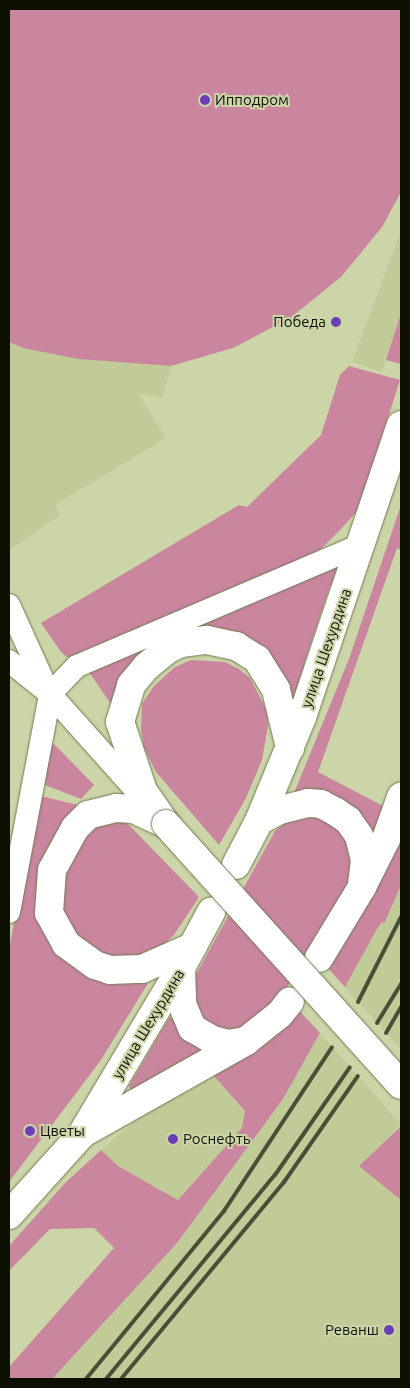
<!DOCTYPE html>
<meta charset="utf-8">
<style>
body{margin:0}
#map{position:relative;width:410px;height:1388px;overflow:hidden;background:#ccd5a8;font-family:Ubuntu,sans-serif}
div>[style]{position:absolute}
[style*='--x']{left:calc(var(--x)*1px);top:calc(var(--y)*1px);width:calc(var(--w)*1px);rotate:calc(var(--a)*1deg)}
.built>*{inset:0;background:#c1cb98}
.green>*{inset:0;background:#ca869e}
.roads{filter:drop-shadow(0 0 1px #727950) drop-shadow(0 0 1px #727950)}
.tertiary>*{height:22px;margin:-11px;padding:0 11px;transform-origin:11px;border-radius:11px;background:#fff}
.primary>*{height:28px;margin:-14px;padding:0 14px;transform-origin:14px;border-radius:14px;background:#fff}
.rail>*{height:4px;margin:-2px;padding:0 2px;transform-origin:2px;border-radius:2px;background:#4a4e36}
.bridges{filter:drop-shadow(0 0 1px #727950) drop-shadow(0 0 1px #727950)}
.primary-bridge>*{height:28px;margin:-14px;padding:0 14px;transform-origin:14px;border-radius:14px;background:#fff}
.dots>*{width:14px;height:14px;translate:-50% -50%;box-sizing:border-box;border:2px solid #ccd5a8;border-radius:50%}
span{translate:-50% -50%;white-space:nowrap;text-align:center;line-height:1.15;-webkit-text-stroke:4px #ccd5a8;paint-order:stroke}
.poi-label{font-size:15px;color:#0e1002}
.left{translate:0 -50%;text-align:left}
.right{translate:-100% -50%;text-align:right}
.street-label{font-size:15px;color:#0e1002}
.frame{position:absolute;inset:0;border:10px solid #0e1002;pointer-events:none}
</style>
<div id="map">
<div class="built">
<i style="clip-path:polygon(401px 231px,401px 314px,382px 372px,352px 362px)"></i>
<i style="clip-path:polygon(9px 342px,23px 348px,78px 359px,171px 366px,162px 398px,138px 393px,166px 438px,55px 505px,60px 515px,9px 550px)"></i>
<i style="clip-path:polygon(401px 885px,401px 1050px,345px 987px,377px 929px,382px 922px,384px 924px)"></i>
<i style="clip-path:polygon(320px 1033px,401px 1124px,360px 1166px,401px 1200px,401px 1379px,52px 1379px,177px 1243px,283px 1099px)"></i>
<i style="clip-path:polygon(212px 1074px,245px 1112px,242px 1128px,178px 1200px,118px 1166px,101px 1150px,136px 1120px)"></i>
</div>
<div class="green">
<i style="clip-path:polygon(9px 9px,401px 9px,401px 192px,382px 227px,341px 277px,290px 318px,233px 348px,171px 366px,78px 359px,23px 348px,9px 342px)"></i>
<i style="clip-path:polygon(401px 313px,401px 364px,386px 360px)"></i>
<i style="clip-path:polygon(349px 366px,400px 380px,358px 510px,340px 530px,320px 550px,283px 573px,78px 658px,67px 657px,61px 652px,41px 623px,239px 505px,247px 507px,321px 435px,340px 375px)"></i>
<i style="clip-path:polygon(401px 505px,401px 550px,397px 548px,318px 772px,387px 808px,376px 838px,294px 793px,349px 659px)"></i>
<i style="clip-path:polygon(340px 563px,336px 584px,330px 586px,304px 664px,304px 680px,296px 700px,293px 700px,287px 683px,274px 661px,216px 630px,113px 707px,85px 666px)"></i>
<i style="clip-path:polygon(191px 660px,225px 662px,239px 669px,250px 678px,267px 711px,268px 726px,262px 760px,246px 798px,219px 845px,156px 772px,144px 748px,141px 730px,142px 704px,154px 686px,175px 667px)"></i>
<i style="clip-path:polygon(54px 744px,94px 785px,81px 799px,45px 785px,50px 746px)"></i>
<i style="clip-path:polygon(37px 795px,82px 806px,38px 912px,147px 982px,147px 985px,101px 1060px,9px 1182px,9px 950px)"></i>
<i style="clip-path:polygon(300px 812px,339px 824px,353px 856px,349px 885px,323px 933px,279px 999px,241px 1031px,206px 1029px,190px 990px,192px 982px,275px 831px)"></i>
<i style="clip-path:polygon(116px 819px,127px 823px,199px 897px,174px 935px,153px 955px,118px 962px,72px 939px,58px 896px,61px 875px,94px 824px)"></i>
<i style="clip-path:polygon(401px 833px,401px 885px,384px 924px,382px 922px,377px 929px,345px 987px,326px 966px)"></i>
<i style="clip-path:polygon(296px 1007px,320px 1033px,283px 1099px,177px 1243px,52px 1379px,9px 1379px,9px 1367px,114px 1248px,94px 1228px,50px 1229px,9px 1271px,9px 1246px,65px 1183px,101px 1150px,118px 1166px,178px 1200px,242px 1128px,245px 1111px,212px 1074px)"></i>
<i style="clip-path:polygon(169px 1018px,173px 1018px,184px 1034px,203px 1053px,136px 1090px,131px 1090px,129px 1086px)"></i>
<i style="clip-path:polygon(401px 1126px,401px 1200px,359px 1166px)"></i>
</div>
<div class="roads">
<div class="tertiary">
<i style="--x:9;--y:605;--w:92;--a:65.7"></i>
<i style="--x:9;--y:661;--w:53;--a:38.8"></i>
<i style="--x:50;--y:694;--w:141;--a:48.2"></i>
<i style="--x:9;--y:912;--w:222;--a:-79.3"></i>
<i style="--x:50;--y:694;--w:39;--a:-46"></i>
<i style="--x:77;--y:666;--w:311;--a:-23.1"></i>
</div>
<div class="primary">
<i style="--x:259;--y:821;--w:24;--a:-28"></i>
<i style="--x:280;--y:810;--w:29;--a:-14"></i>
<i style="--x:308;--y:803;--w:13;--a:4"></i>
<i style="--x:321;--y:804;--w:17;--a:28"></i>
<i style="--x:336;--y:812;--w:14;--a:34"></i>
<i style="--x:348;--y:820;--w:19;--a:55"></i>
<i style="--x:359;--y:836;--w:25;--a:76"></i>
<i style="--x:365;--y:860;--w:23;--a:97"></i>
<i style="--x:166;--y:824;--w:40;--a:-124.9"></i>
<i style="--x:143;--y:791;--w:73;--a:-108.4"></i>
<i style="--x:120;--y:722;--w:39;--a:-73"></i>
<i style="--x:131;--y:685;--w:25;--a:-50"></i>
<i style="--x:147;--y:666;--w:27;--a:-39"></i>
<i style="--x:168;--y:649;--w:14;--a:-25"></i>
<i style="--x:181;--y:643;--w:26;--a:-7"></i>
<i style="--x:207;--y:640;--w:30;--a:12"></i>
<i style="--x:236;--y:646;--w:25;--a:32"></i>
<i style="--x:257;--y:659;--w:36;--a:58"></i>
<i style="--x:276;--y:690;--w:60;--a:76.4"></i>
<i style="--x:166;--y:824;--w:35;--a:-155"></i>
<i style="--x:134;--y:809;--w:18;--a:-177"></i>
<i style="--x:116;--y:808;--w:29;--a:166"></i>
<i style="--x:88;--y:815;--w:18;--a:135"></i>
<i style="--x:75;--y:828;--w:48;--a:118.7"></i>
<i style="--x:52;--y:870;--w:43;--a:94"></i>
<i style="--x:49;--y:913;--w:35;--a:61"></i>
<i style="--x:66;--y:944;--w:36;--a:36"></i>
<i style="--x:95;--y:965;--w:16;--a:18"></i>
<i style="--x:110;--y:970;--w:32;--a:-2"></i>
<i style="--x:142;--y:969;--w:55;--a:-23.7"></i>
<i style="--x:236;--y:865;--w:50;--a:-62.4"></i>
<i style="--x:259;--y:821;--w:113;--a:-67.5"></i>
<i style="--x:302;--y:717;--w:308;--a:-71.3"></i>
<i style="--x:319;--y:958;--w:83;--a:-58.8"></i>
<i style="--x:362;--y:887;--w:54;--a:-63.4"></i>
<i style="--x:386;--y:839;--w:45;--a:-70.3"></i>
<i style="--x:181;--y:968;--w:36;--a:88"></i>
<i style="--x:182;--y:1004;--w:26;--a:67"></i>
<i style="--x:192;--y:1028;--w:24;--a:30"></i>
<i style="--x:213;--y:1040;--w:16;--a:15"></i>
<i style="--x:228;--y:1044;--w:18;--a:-9"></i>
<i style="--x:83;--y:1133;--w:187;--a:-29.4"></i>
<i style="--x:246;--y:1041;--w:43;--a:-38.5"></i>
<i style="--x:280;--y:1014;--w:16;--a:-52"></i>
<i style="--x:9;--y:1215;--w:109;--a:-48"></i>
<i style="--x:82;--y:1134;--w:193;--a:-59.2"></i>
<i style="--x:181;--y:968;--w:64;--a:-61.8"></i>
</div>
</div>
<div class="rail">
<i style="--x:358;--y:1002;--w:95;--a:-63.2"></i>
<i style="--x:377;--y:1023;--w:46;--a:-58.4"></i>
<i style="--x:386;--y:1033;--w:30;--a:-60"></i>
<i style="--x:86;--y:1379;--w:217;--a:-50.6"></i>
<i style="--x:224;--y:1211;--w:196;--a:-56.6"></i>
<i style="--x:106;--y:1379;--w:265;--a:-50.4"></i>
<i style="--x:275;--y:1175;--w:131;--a:-55.2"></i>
<i style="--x:121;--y:1379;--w:256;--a:-50.4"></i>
<i style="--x:284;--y:1182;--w:129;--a:-55.1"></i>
</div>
<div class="bridges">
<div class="primary-bridge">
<i style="--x:166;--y:824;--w:351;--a:48"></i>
</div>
</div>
<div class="dots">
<i style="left:205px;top:100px;background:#6c3eb6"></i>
<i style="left:336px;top:322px;background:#6c3eb6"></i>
<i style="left:30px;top:1131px;background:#6c3eb6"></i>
<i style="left:173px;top:1139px;background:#6c3eb6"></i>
<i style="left:389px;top:1330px;background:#6c3eb6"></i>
</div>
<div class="poi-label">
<span class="left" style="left:215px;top:100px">Ипподром</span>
<span class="right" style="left:326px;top:322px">Победа</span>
<span class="left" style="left:40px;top:1131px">Цветы</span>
<span class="left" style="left:183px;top:1139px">Роснефть</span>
<span class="right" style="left:379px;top:1330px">Реванш</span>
</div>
<div class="street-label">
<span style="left:326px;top:648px;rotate:-71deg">улица Шехурдина</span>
<span style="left:148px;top:1024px;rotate:-59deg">улица Шехурдина</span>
</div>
<div class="frame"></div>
</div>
